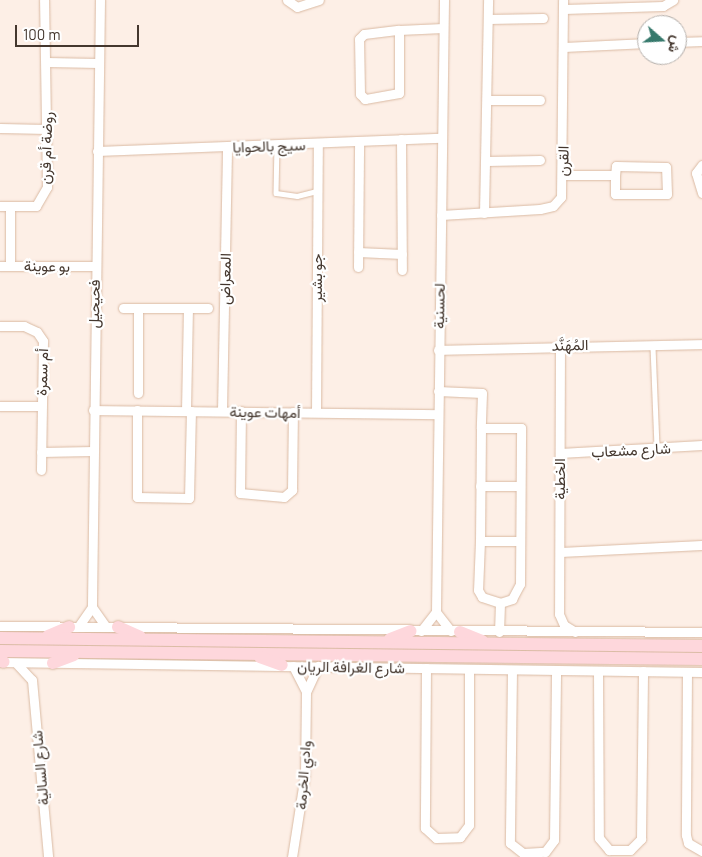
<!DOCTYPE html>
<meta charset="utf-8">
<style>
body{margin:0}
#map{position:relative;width:702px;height:857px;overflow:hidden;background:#fdefe6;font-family:Barlow,Vazirmatn,sans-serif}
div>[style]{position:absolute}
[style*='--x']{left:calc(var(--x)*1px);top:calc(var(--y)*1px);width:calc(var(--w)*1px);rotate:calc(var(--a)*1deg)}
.roads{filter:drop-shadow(0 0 1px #dabaa3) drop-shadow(0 0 1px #dabaa3)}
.lane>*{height:4.5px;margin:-2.25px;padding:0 2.25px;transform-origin:2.25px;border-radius:2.25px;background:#fff}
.street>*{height:9px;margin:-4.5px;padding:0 4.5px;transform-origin:4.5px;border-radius:4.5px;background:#fff}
.secondary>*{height:12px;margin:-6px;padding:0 6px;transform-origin:6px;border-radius:6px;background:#fed7dc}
span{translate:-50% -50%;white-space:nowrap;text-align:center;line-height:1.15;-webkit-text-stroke:4.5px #fff;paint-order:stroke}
.street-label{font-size:15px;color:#44372e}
.north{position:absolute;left:637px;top:15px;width:50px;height:50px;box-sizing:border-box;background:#fff;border:1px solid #b4afab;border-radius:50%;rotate:109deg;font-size:14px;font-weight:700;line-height:20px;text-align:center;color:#44372e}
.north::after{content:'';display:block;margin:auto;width:18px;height:22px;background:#36796c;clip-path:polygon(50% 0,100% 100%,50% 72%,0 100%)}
.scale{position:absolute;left:15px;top:25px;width:124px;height:22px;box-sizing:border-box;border:2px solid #44372e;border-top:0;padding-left:6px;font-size:15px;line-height:18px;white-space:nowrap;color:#44372e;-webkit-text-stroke:4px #fff;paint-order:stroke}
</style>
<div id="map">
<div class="roads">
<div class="lane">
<i style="--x:277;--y:145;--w:48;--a:91.2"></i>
<i style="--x:276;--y:193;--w:21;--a:8"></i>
<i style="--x:297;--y:196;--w:21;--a:-14"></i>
<i style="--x:653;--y:347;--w:101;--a:87.7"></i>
</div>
<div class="street">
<i style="--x:100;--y:0;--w:607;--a:90.76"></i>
<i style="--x:92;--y:607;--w:24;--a:55"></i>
<i style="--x:287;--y:0;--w:12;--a:35"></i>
<i style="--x:297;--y:7;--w:23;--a:-18"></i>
<i style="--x:444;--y:0;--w:612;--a:90.75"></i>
<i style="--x:436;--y:612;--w:24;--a:52"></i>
<i style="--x:564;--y:9;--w:99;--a:-1.7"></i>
<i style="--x:663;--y:6;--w:12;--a:-31"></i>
<i style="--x:488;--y:19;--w:55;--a:-1"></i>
<i style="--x:399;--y:30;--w:63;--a:90"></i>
<i style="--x:399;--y:93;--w:35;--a:170"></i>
<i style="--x:365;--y:99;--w:7;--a:-135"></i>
<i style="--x:360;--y:94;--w:55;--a:-91"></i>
<i style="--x:359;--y:39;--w:7;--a:-45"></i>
<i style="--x:364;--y:34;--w:35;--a:-7"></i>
<i style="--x:399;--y:30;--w:44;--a:-2.6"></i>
<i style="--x:677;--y:42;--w:25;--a:-2"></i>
<i style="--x:564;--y:47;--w:83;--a:-2.8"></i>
<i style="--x:47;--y:62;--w:51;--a:1.1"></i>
<i style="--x:487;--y:100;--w:53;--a:0"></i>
<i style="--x:0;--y:128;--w:47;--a:1.2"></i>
<i style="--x:401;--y:139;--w:131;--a:89.6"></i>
<i style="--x:97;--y:151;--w:344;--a:-2.2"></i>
<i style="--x:487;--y:161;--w:53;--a:-1.1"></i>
<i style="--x:702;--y:165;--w:10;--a:127"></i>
<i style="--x:696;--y:173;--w:21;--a:73"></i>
<i style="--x:564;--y:175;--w:51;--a:0"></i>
<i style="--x:615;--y:175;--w:19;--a:90"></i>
<i style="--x:615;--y:194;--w:52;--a:0"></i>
<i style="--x:667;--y:194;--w:27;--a:-92"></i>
<i style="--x:666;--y:167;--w:50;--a:-178.9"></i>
<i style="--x:616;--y:166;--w:9;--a:96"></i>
<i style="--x:0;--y:206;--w:36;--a:0"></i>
<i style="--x:36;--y:206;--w:22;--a:-60"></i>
<i style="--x:47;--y:187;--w:187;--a:-90.9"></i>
<i style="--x:484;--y:213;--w:213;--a:-88.9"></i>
<i style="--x:441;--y:215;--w:99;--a:-3.5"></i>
<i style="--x:540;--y:209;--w:13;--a:-13"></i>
<i style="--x:553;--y:206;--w:12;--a:-48"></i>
<i style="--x:561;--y:197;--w:197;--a:-89.4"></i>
<i style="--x:358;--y:252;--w:44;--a:2.6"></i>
<i style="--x:0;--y:266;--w:95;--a:0"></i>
<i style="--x:10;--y:266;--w:60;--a:-90"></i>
<i style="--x:358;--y:267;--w:126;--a:-89.5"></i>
<i style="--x:123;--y:308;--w:85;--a:0"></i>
<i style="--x:0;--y:326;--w:24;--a:0"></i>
<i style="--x:24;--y:326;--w:14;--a:25"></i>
<i style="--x:37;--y:332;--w:11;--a:56"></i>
<i style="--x:43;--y:341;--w:129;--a:90.9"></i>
<i style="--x:560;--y:344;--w:270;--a:90.2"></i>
<i style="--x:559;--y:614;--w:12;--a:66"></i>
<i style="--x:564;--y:625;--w:13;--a:32"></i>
<i style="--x:438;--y:350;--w:264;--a:-1.3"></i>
<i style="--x:438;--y:391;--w:44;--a:2.6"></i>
<i style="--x:482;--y:393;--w:35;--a:92"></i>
<i style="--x:481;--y:428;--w:113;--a:90.5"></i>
<i style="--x:480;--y:541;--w:49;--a:92.3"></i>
<i style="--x:478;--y:590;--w:8;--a:60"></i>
<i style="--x:482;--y:597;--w:19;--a:18"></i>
<i style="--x:500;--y:603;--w:13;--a:-18"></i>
<i style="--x:512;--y:599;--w:17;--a:-62"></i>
<i style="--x:520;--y:584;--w:156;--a:-89.6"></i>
<i style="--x:521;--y:428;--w:40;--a:180"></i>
<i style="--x:138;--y:393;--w:85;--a:-90"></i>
<i style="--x:0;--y:406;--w:41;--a:0"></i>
<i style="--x:93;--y:410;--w:345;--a:0.7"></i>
<i style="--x:137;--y:410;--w:87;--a:90"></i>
<i style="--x:137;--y:497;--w:52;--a:1.1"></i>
<i style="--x:189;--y:498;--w:87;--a:-88.7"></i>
<i style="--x:186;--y:411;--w:103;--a:-88.9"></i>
<i style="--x:222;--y:411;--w:263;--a:-88.9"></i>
<i style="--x:241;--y:411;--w:82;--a:90.7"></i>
<i style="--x:240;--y:493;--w:44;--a:5.2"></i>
<i style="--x:284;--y:497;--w:11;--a:-41"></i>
<i style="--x:292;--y:490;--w:78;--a:-89.3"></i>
<i style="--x:316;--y:412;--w:268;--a:-89.6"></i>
<i style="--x:41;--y:452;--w:52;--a:-1.1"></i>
<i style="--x:560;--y:453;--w:142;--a:-3.2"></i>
<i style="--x:480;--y:486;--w:40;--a:0"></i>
<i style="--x:480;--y:541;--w:38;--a:0"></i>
<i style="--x:560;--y:552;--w:142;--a:-2.8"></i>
<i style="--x:0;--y:626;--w:702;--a:0.49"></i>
<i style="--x:78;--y:627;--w:24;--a:-55"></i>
<i style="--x:421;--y:631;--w:24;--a:-52"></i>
<i style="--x:499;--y:632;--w:29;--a:-88"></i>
<i style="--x:0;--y:662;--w:702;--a:0.82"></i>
<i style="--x:16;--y:663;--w:23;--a:47"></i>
<i style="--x:32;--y:680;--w:178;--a:84.8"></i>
<i style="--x:293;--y:666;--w:27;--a:63"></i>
<i style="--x:426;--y:668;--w:160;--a:90.4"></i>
<i style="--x:425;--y:828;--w:15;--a:42"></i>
<i style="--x:436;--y:838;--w:24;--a:-2"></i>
<i style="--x:460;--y:837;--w:15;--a:-53"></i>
<i style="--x:469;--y:825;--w:156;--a:-90"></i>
<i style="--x:512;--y:670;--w:173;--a:90.7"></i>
<i style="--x:510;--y:843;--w:16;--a:38"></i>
<i style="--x:523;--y:853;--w:22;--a:-3"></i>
<i style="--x:545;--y:852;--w:15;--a:-53"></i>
<i style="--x:554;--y:840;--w:170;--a:-89.3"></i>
<i style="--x:598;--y:671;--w:167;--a:89.7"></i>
<i style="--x:599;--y:838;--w:16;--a:50"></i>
<i style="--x:609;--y:850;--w:21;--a:0"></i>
<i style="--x:630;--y:850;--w:16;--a:-45"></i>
<i style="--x:641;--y:839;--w:168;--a:-89.3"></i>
<i style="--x:687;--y:672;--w:163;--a:90.4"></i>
<i style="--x:686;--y:835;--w:8;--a:76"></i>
<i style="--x:688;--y:843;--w:16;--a:30"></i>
<i style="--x:292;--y:857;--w:84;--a:-81.1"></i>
<i style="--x:305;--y:774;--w:82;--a:-89.3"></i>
<i style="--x:306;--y:692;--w:29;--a:-65"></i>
</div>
<div class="secondary">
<i style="--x:118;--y:627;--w:24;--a:24"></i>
<i style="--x:460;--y:632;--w:24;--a:22"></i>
<i style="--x:48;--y:636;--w:23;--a:-23"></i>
<i style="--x:0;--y:638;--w:702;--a:0.65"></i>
<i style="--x:390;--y:639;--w:22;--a:-21"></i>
<i style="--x:0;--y:651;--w:702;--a:0.65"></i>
<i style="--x:260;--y:657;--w:23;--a:20"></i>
<i style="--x:0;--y:660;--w:4;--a:27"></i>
<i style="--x:53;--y:663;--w:22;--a:-21"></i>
</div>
</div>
<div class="street-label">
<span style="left:269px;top:146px;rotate:-2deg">سيج بالحوايا</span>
<span style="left:46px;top:148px;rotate:-88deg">روضة أم قرن</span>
<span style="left:563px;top:161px;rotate:-89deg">القرن</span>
<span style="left:47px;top:266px;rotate:1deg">بو عوينة</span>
<span style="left:317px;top:278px;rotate:-90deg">جو بشير</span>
<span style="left:225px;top:279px;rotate:-89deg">المعراض</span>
<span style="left:94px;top:304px;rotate:-89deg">فحيحيل</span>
<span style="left:439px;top:306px;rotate:-89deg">لحسنية</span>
<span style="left:570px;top:345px;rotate:-1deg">المُهَنَّد</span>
<span style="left:42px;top:372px;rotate:-88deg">أم سمرة</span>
<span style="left:265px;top:412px;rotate:1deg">أمهات عوينة</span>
<span style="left:631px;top:450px;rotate:-3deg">شارع مشعاب</span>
<span style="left:560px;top:479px;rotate:-90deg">الخطية</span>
<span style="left:351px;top:667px;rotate:1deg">شارع الغرافة الريان</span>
<span style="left:40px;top:768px;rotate:-95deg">شارع السالية</span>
<span style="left:303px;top:775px;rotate:-86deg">وادي الخرمة</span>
</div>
<div class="north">ش</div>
<div class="scale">100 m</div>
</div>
